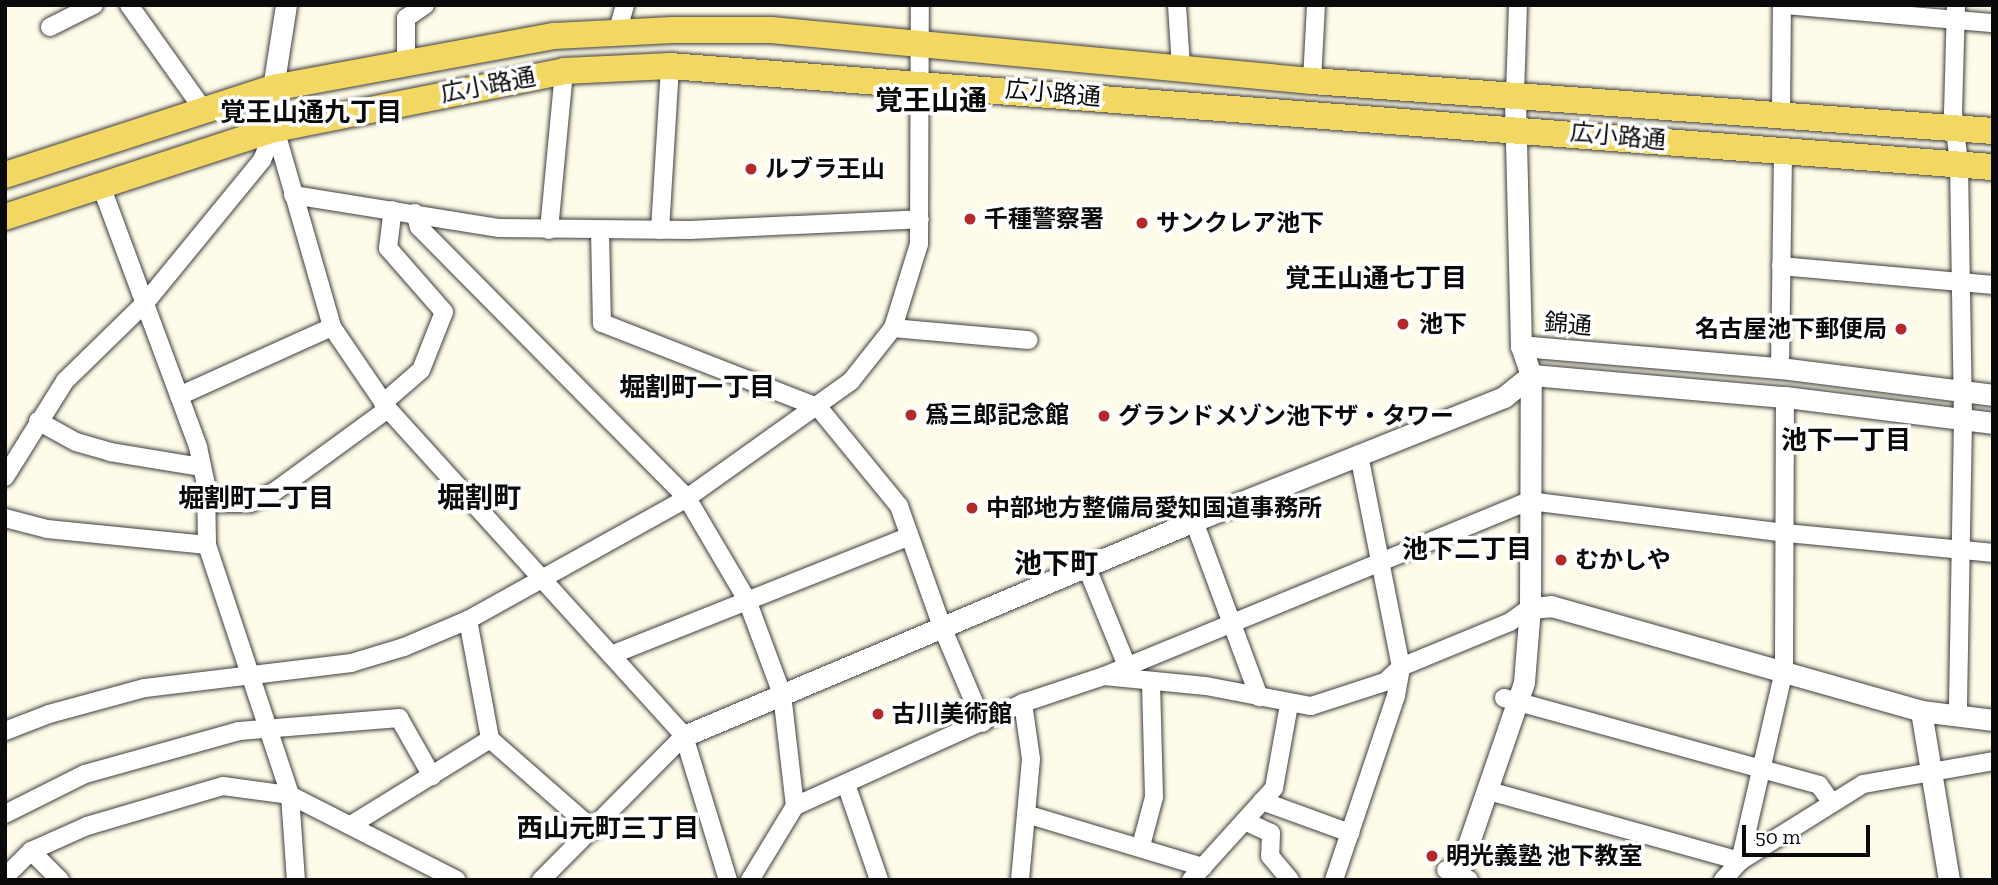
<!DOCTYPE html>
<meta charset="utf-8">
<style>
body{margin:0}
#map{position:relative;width:1998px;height:885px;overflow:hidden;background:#fefbe8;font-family:"Zilla Slab","Noto Sans JP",serif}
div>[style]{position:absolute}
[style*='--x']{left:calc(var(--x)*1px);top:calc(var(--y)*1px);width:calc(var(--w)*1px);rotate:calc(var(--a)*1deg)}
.roads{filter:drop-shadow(0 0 2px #3d3d3d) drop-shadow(0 0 2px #3d3d3d)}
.minor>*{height:18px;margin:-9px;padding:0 9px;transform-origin:9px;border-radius:9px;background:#fff}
.tertiary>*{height:21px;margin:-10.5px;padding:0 10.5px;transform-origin:10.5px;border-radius:10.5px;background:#fff}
.primary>*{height:26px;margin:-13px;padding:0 13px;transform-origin:13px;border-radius:13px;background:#f3d763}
.dots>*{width:19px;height:19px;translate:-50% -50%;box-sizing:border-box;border:4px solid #fff;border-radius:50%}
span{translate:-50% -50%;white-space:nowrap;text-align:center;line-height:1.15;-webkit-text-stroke:7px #fff;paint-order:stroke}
.street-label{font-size:24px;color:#0a0a0a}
.poi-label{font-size:24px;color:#0a0a0a;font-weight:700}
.left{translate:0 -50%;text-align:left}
.right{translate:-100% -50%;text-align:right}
.neighbourhood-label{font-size:26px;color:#0a0a0a;font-weight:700}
.quarter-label{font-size:28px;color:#0a0a0a;font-weight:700}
.frame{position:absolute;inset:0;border:7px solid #0a0a0a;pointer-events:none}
.scale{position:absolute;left:1742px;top:825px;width:128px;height:32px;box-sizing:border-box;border:4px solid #0a0a0a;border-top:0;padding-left:9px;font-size:21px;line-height:24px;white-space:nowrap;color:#0a0a0a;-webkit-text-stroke:5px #fff;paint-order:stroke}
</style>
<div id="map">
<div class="roads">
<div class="minor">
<i style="--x:129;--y:5;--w:131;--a:54.6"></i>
<i style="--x:1177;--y:5;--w:62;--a:86.3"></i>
<i style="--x:1786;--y:5;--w:208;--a:5"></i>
<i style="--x:1956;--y:5;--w:107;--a:91.6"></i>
<i style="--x:1953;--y:112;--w:52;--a:83.4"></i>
<i style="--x:1959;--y:164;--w:255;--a:89.1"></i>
<i style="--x:1963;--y:419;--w:297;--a:91"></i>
<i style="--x:50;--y:27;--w:49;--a:-26.6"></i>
<i style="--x:617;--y:33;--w:29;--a:-74"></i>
<i style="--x:406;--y:61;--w:43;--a:-90"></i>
<i style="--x:406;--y:18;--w:23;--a:-34"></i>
<i style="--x:1312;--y:81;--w:76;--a:-87"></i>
<i style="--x:1515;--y:95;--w:90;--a:-88.1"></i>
<i style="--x:1781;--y:112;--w:107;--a:-89.5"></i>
<i style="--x:275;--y:129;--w:206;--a:73.9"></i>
<i style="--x:332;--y:327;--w:99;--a:55.7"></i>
<i style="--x:388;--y:409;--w:441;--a:47.8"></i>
<i style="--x:684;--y:736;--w:151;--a:73"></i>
<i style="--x:100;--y:183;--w:282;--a:69.6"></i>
<i style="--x:198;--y:447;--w:39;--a:78"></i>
<i style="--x:206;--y:485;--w:60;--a:89"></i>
<i style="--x:207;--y:545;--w:263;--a:71.6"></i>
<i style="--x:290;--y:795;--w:85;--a:86"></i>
<i style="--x:293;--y:195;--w:209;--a:9.1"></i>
<i style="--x:499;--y:228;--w:191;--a:0.6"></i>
<i style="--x:690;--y:230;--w:230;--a:-2.7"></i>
<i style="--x:415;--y:213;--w:15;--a:74"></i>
<i style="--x:419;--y:227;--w:381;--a:45.3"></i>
<i style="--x:687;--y:498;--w:118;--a:59.5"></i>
<i style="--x:747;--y:600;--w:100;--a:69.6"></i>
<i style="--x:782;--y:694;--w:113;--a:83.4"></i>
<i style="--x:549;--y:230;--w:160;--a:-84.6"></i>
<i style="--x:660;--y:230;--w:164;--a:-86.5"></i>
<i style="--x:600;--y:231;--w:92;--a:88.8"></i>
<i style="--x:602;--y:323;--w:232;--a:21.3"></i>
<i style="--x:818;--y:407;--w:128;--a:50.7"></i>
<i style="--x:899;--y:506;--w:128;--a:70.4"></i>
<i style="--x:942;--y:627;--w:104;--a:66.9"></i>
<i style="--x:1781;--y:266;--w:213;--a:5.1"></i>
<i style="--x:893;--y:328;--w:136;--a:5.1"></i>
<i style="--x:1780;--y:368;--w:219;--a:-89.2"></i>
<i style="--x:179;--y:396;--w:168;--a:-24.3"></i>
<i style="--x:383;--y:403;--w:50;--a:-41"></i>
<i style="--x:421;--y:370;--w:62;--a:-68.4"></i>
<i style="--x:444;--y:312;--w:85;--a:-131.2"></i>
<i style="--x:388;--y:248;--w:38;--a:-83"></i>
<i style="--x:38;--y:421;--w:43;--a:28.9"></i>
<i style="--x:76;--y:442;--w:35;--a:16"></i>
<i style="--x:110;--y:452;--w:93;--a:9.3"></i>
<i style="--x:5;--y:477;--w:113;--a:-58"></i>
<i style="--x:65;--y:381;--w:112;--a:-44.3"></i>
<i style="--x:145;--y:303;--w:185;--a:-50.7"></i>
<i style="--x:262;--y:160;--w:34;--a:-67"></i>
<i style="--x:207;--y:503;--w:43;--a:0"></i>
<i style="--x:250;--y:503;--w:26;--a:-25"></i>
<i style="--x:274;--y:492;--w:141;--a:-36.1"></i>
<i style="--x:5;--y:518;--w:43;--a:14.7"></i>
<i style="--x:47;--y:529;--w:161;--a:5.7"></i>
<i style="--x:1194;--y:521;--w:188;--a:69.7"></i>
<i style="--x:1087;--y:568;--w:106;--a:67.8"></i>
<i style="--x:468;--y:620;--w:121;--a:79.5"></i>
<i style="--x:490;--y:739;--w:138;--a:41.2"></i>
<i style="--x:611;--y:655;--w:320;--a:-21.7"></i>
<i style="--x:1104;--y:676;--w:102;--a:5.6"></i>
<i style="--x:1206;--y:686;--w:107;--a:10.8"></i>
<i style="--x:1311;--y:706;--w:78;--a:-18"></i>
<i style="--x:1385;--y:682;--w:22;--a:-43"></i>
<i style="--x:1401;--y:667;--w:118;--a:-22.4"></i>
<i style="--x:1510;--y:622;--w:24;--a:-35"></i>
<i style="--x:1504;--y:698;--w:327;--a:15.4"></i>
<i style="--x:1819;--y:785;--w:22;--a:54"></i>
<i style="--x:5;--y:731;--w:47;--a:-21.1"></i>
<i style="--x:49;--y:714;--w:99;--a:-15.2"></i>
<i style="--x:145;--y:688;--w:208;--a:-6.9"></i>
<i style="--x:351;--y:663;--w:55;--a:-16.8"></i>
<i style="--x:404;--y:647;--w:69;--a:-22.9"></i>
<i style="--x:468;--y:620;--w:251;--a:-29.1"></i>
<i style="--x:687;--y:498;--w:201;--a:-35.5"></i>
<i style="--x:851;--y:381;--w:68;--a:-51.6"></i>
<i style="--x:893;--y:328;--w:88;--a:-72.8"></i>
<i style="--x:919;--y:244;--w:239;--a:-89.8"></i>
<i style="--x:846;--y:784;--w:102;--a:71"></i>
<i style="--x:1489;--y:791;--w:261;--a:15.6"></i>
<i style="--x:1740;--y:861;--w:196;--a:-77"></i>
<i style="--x:1784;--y:670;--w:273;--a:-89.8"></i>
<i style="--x:1262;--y:801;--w:94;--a:20"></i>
<i style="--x:5;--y:814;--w:89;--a:-26.6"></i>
<i style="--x:85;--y:774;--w:160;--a:-15.6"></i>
<i style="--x:239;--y:731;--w:161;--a:-4.6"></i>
<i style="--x:399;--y:718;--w:67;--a:60.4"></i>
<i style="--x:1026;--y:814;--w:185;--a:16.7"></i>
<i style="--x:1247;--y:822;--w:26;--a:25"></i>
<i style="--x:1271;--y:833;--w:23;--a:92"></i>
<i style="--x:1270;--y:856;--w:31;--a:50"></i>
<i style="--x:351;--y:825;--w:163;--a:-31.7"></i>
<i style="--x:1141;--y:846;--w:51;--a:-75.1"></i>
<i style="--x:1154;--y:797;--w:114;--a:-91.5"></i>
<i style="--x:31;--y:851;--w:41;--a:45"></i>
<i style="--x:1446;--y:870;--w:25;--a:23"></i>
<i style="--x:5;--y:877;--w:37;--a:-45"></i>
<i style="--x:31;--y:851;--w:61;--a:-24.1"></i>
<i style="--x:87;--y:826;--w:142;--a:-16.4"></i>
<i style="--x:223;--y:786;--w:68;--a:7.7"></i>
<i style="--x:290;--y:795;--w:187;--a:27"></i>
<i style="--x:541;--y:880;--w:203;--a:-45.2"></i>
<i style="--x:750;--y:880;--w:87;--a:-58.7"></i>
<i style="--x:795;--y:806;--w:250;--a:-24.3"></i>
<i style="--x:1023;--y:703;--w:85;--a:-18.4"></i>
<i style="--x:1104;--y:676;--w:460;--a:-22.4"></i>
<i style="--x:1529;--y:501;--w:259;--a:7.1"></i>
<i style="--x:1786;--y:533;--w:208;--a:5.5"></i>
<i style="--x:1020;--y:880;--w:121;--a:-84.8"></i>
<i style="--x:1031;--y:759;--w:57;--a:-98.1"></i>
<i style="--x:1191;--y:880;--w:124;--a:-47.9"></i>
<i style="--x:1274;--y:788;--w:84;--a:-79.8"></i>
<i style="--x:1334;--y:880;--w:194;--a:-71.4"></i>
<i style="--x:1396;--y:696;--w:29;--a:-80"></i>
<i style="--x:1401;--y:667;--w:217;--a:-101.2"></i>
<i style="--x:1723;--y:880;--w:25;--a:-48"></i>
<i style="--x:1740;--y:861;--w:145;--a:-32"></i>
<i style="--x:1863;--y:784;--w:132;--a:-10"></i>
</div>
<div class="tertiary">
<i style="--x:275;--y:129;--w:41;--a:-92.8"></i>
<i style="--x:273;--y:88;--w:84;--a:-81.1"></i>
<i style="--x:1521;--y:346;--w:260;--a:4.9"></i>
<i style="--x:1780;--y:368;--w:215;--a:7.2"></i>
<i style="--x:1530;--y:608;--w:21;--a:-5"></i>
<i style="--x:1551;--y:606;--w:385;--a:15.8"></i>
<i style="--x:1921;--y:711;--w:73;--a:7.1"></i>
<i style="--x:1921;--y:711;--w:171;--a:80.6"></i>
<i style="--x:684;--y:736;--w:553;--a:-22.86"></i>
<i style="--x:1194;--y:521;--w:334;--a:-21.8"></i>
<i style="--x:1504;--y:397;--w:35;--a:-39"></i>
<i style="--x:1531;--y:375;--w:255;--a:5"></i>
<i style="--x:1785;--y:397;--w:210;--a:7.1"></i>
<i style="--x:1456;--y:880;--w:209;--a:-71"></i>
<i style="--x:1524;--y:682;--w:74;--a:-85.4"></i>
<i style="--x:1530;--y:608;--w:233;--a:-89.8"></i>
<i style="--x:1531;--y:375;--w:31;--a:-109"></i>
<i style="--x:1521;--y:346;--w:251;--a:-91.4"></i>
</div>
<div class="primary">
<i style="--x:5;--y:175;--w:282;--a:-18"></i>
<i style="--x:273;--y:88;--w:286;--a:-10.5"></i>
<i style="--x:554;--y:36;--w:119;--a:-2.9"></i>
<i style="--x:673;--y:30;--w:98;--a:0"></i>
<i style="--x:771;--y:30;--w:543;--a:5.39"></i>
<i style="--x:1312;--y:81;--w:683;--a:4.2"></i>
<i style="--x:5;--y:217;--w:284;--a:-18.1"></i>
<i style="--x:275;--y:129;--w:295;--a:-11.3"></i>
<i style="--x:564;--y:71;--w:106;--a:-2.7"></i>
<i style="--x:670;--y:66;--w:1327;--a:4.37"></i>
</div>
</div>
<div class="dots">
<i style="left:751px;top:169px;background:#b42929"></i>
<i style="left:970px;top:219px;background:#b42929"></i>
<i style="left:1142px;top:223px;background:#b42929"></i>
<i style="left:1403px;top:324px;background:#b42929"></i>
<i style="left:1901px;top:329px;background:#b42929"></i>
<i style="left:911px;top:415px;background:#b42929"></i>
<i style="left:1104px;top:416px;background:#b42929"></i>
<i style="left:972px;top:508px;background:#b42929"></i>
<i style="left:1561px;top:560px;background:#b42929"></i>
<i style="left:878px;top:714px;background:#b42929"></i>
<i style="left:1432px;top:856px;background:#b42929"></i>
</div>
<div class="street-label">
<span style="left:488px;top:85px;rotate:-11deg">広小路通</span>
<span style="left:1053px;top:93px;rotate:5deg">広小路通</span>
<span style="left:1618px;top:136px;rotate:5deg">広小路通</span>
<span style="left:1568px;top:324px;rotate:5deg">錦通</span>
</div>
<div class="poi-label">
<span class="left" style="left:765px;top:169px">ルブラ王山</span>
<span class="left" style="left:984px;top:219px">千種警察署</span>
<span class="left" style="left:1156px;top:223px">サンクレア池下</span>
<span class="left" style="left:1419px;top:324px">池下</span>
<span class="right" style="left:1887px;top:329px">名古屋池下郵便局</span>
<span class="left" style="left:925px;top:415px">爲三郎記念館</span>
<span class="left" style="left:1118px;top:416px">グランドメゾン池下ザ・タワー</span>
<span class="left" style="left:986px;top:508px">中部地方整備局愛知国道事務所</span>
<span class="left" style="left:1575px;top:560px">むかしや</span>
<span class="left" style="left:892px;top:714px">古川美術館</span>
<span class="left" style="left:1446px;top:856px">明光義塾 池下教室</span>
</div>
<div class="neighbourhood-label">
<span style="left:311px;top:113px">覚王山通九丁目</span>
<span style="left:1376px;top:279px">覚王山通七丁目</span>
<span style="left:697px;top:388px">堀割町一丁目</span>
<span style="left:1846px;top:441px">池下一丁目</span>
<span style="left:256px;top:499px">堀割町二丁目</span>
<span style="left:1467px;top:550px">池下二丁目</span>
<span style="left:608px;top:829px">西山元町三丁目</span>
</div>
<div class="quarter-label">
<span style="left:931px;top:101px">覚王山通</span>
<span style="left:479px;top:498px">堀割町</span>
<span style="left:1056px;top:564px">池下町</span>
</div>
<div class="frame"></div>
<div class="scale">50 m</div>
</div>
